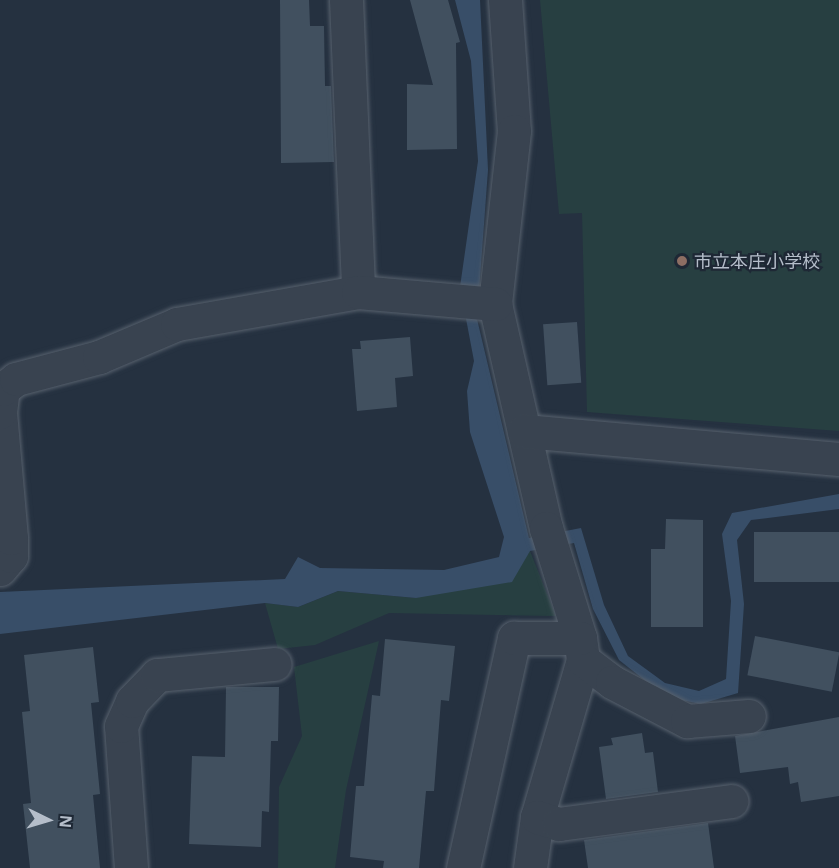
<!DOCTYPE html>
<meta charset="utf-8">
<style>
body{margin:0}
#map{position:relative;width:839px;height:868px;overflow:hidden;background:#253140;font-family:"Noto Sans","Noto Sans JP",sans-serif}
div>[style]{position:absolute}
[style*='--x']{left:calc(var(--x)*1px);top:calc(var(--y)*1px);width:calc(var(--w)*1px);rotate:calc(var(--a)*1deg)}
.green>*{inset:0;background:#273f41}
.water>*{inset:0;background:#384e68}
.building>*{inset:0;background:#41505f;transform-origin:0 0}
.roads{filter:drop-shadow(0 0 2px #57616d) drop-shadow(0 0 2px #57616d)}
.minor>*{height:33px;margin:-16.5px;padding:0 16.5px;transform-origin:16.5px;border-radius:16.5px;background:#394350}
.dots>*{width:16px;height:16px;translate:-50% -50%;box-sizing:border-box;border:3px solid #1e2835;border-radius:50%}
span{translate:-50% -50%;white-space:nowrap;text-align:center;line-height:1.15;-webkit-text-stroke:4.5px #1e2835;paint-order:stroke}
.poi-label{font-size:18px;color:#b5beca}
.left{translate:0 -50%;text-align:left}
.north{position:absolute;left:18px;top:790px;width:60px;height:60px;-webkit-text-stroke:4px #1e2835;paint-order:stroke;rotate:95deg;font-size:16px;font-weight:700;line-height:24px;text-align:center;color:#b5beca}
.north::after{content:'';display:block;margin:auto;width:21px;height:27px;background:#b5beca;clip-path:polygon(50% 0,100% 100%,50% 72%,0 100%)}
</style>
<div id="map">
<div class="green">
<i style="clip-path:polygon(540px 0,839px 0,839px 431px,587px 412px,582px 213px,559px 214px)"></i>
<i style="clip-path:polygon(530px 551px,556px 616px,389px 613px,315px 645px,278px 649px,265px 603px,298px 607px,338px 591px,416px 598px)"></i>
<i style="clip-path:polygon(379px 641px,346px 790px,335px 868px,278px 868px,279px 787px,302px 736px,294px 667px)"></i>
</div>
<div class="water">
<i style="clip-path:polygon(455px 0,480px 0,488px 170px,477px 319px,529px 538px,581px 528px,604px 605px,628px 656px,665px 683px,699px 691px,726px 679px,731px 601px,722px 534px,732px 513px,839px 494px,839px 509px,751px 520px,737px 540px,744px 604px,738px 693px,701px 704px,666px 697px,619px 660px,593px 609px,574px 543px,530px 551px,512px 582px,416px 598px,338px 591px,298px 607px,265px 603px,0 634px,0 592px,285px 579px,298px 557px,320px 568px,444px 570px,499px 557px,504px 537px,470px 432px,467px 391px,474px 361px,460px 287px,478px 161px,471px 61px)"></i>
</div>
<div class="building">
<i style="clip-path:polygon(280px 0,309px 0,310px 26px,324px 26px,325px 86px,331px 86px,334px 162px,281px 163px)"></i>
<i style="clip-path:polygon(410px 0,448px 0,460px 42px,456px 43px,457px 149px,407px 150px,407px 84px,433px 85px)"></i>
<i style="left:577px;top:322px;width:61px;height:34px;rotate:86deg"></i>
<i style="clip-path:polygon(410px 337px,413px 376px,395px 378px,397px 407px,357px 411px,352px 349px,361px 349px,360px 341px)"></i>
<i style="clip-path:polygon(666px 519px,703px 520px,703px 627px,651px 627px,651px 549px,665px 549px)"></i>
<i style="left:839px;top:532px;width:50px;height:85px;rotate:90deg"></i>
<i style="left:755px;top:636px;width:86px;height:40px;rotate:11deg"></i>
<i style="clip-path:polygon(385px 639px,455px 646px,449px 701px,441px 700px,434px 791px,426px 791px,419px 868px,383px 868px,384px 861px,350px 857px,356px 786px,364px 786px,372px 695px,380px 696px)"></i>
<i style="clip-path:polygon(93px 647px,99px 702px,91px 703px,100px 794px,93px 795px,100px 868px,30px 868px,23px 804px,31px 803px,22px 712px,30px 711px,24px 655px)"></i>
<i style="clip-path:polygon(226px 687px,279px 687px,278px 741px,271px 741px,269px 812px,262px 811px,261px 847px,189px 844px,192px 756px,225px 757px)"></i>
<i style="clip-path:polygon(839px 717px,839px 796px,801px 802px,798px 782px,790px 784px,788px 767px,740px 773px,735px 736px)"></i>
<i style="clip-path:polygon(642px 733px,645px 753px,653px 752px,658px 792px,606px 799px,599px 747px,613px 745px,611px 738px)"></i>
<i style="clip-path:polygon(708px 823px,714px 868px,588px 868px,584px 840px)"></i>
</div>
<div class="roads">
<div class="minor">
<i style="--x:346;--y:0;--w:292;--a:87.6"></i>
<i style="--x:505;--y:0;--w:131;--a:86.1"></i>
<i style="--x:514;--y:131;--w:174;--a:96.3"></i>
<i style="--x:495;--y:304;--w:230;--a:77.2"></i>
<i style="--x:546;--y:528;--w:115;--a:72.8"></i>
<i style="--x:580;--y:638;--w:22;--a:82"></i>
<i style="--x:583;--y:660;--w:164;--a:106.3"></i>
<i style="--x:537;--y:817;--w:51;--a:97.8"></i>
<i style="--x:524;--y:431;--w:316;--a:5.1"></i>
<i style="--x:0;--y:569;--w:17;--a:-50"></i>
<i style="--x:11;--y:556;--w:18;--a:-90"></i>
<i style="--x:11;--y:538;--w:126;--a:-95"></i>
<i style="--x:0;--y:412;--w:23;--a:-83"></i>
<i style="--x:3;--y:389;--w:16;--a:-38"></i>
<i style="--x:16;--y:379;--w:86;--a:-14.8"></i>
<i style="--x:99;--y:357;--w:85;--a:-22.9"></i>
<i style="--x:177;--y:324;--w:184;--a:-10"></i>
<i style="--x:358;--y:292;--w:138;--a:5"></i>
<i style="--x:583;--y:660;--w:36;--a:37"></i>
<i style="--x:612;--y:682;--w:85;--a:27.5"></i>
<i style="--x:687;--y:721;--w:62;--a:-4.6"></i>
<i style="--x:537;--y:817;--w:23;--a:18"></i>
<i style="--x:559;--y:824;--w:174;--a:-7.6"></i>
<i style="--x:131;--y:868;--w:142;--a:-94"></i>
<i style="--x:121;--y:726;--w:27;--a:-66"></i>
<i style="--x:132;--y:701;--w:36;--a:-46"></i>
<i style="--x:157;--y:675;--w:118;--a:-5.4"></i>
<i style="--x:463;--y:868;--w:236;--a:-77.5"></i>
<i style="--x:514;--y:638;--w:66;--a:0"></i>
</div>
</div>
<div class="dots">
<i style="left:682px;top:261px;background:#8d6e63"></i>
</div>
<div class="poi-label">
<span class="left" style="left:694px;top:261px">市立本庄小学校</span>
</div>
<div class="north">N</div>
</div>
